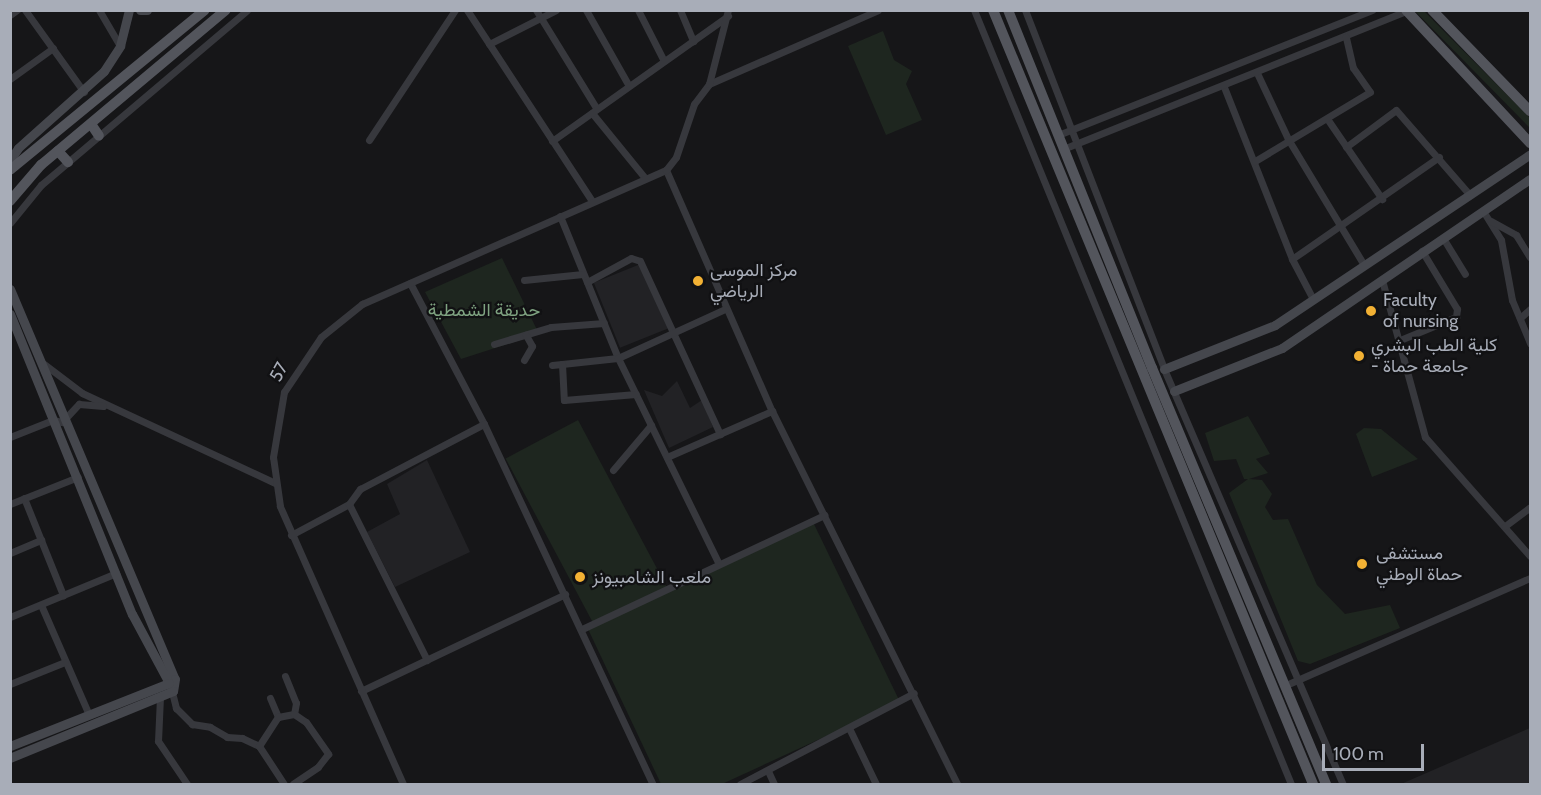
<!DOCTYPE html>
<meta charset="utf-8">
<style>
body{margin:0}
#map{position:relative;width:1541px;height:795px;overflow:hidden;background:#161618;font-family:Cabin,Vazirmatn,sans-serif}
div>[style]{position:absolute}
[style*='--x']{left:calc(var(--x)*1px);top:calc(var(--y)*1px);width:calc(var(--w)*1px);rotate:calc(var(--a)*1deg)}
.built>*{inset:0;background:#222225;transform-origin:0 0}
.green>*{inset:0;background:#1e261f;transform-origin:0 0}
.minor>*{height:7px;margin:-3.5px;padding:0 3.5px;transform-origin:3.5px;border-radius:3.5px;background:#37383d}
.secondary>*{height:9px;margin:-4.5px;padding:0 4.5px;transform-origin:4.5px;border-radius:4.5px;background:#45474d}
.primary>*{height:10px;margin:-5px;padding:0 5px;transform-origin:5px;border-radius:5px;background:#53555c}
.dots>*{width:16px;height:16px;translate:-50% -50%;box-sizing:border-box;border:3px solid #111113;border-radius:50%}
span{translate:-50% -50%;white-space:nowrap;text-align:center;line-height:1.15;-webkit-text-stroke:4.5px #111113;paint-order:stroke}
.poi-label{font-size:18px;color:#a8adb8}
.left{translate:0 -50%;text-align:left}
.park-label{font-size:18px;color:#7fa381}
.street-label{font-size:18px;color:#a8adb8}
.frame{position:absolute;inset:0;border:12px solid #a8adb8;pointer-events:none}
.scale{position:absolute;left:1322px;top:744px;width:102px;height:27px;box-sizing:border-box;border:3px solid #a8adb8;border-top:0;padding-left:8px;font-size:18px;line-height:21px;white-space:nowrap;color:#a8adb8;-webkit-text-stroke:4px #111113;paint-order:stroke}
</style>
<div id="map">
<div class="built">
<i style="left:643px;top:263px;width:70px;height:53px;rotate:68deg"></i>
<i style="clip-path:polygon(677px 381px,690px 408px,702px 400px,713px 427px,669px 448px,644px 390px,662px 396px)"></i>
<i style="clip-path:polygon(427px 460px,470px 552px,395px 587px,367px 532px,400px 514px,387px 484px)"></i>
<i style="clip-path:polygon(1530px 728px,1530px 784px,1401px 784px)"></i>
</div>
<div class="green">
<i style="clip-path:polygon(1415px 11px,1424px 11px,1530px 118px,1530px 128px)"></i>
<i style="clip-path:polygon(883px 31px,894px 60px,912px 71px,906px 84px,922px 120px,886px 135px,848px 46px)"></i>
<i style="clip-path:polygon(502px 258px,539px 334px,461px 359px,425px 292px)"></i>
<i style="clip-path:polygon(1248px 416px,1270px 454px,1256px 459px,1268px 473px,1249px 479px,1262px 480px,1272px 494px,1265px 507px,1273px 520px,1288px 519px,1317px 585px,1345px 614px,1390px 605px,1400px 628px,1310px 664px,1298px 661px,1229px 493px,1248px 479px,1244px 479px,1236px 459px,1214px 461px,1205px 433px)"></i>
<i style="left:578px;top:420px;width:190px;height:82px;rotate:62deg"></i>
<i style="clip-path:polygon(1364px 428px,1381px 429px,1418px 459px,1372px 477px,1356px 434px)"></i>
<i style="clip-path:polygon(813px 522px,900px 702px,722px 784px,661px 784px,588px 629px)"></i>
</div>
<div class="minor">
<i style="--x:25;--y:10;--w:101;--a:54.3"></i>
<i style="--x:99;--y:10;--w:42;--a:59.7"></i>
<i style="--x:467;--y:10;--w:228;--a:56.8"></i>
<i style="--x:536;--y:10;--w:116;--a:58.4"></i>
<i style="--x:586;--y:10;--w:87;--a:60.5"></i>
<i style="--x:638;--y:10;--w:57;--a:63"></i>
<i style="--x:680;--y:10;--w:34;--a:67"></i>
<i style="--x:974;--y:10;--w:836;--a:67.73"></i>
<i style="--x:1025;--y:10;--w:385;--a:68.8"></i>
<i style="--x:1164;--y:369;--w:452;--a:66.7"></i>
<i style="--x:10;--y:15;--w:9;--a:-36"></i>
<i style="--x:489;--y:44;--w:75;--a:-26.9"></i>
<i style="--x:1257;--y:73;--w:73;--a:64.8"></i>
<i style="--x:1288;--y:139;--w:147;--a:58.9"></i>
<i style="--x:10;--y:79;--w:53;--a:-35.8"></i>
<i style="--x:709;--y:84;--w:184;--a:-23.6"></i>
<i style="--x:1224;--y:87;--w:185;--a:68.4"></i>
<i style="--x:1292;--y:259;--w:45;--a:62.3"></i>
<i style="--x:592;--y:113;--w:84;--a:50.8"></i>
<i style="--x:1328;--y:120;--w:96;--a:55.6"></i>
<i style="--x:1058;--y:135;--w:338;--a:-21.7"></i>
<i style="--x:369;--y:140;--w:156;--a:-56.5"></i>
<i style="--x:552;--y:141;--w:216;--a:-35.4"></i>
<i style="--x:1346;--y:147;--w:62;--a:-36.5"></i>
<i style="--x:1396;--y:110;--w:113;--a:49"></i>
<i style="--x:1063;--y:149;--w:371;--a:-21.9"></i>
<i style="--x:1255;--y:161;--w:134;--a:-31"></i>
<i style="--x:1370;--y:92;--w:29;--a:-125"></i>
<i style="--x:1353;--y:68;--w:32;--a:-103"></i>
<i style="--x:666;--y:170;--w:263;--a:66.3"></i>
<i style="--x:772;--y:411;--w:416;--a:63.6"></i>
<i style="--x:1483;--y:211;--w:34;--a:58"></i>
<i style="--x:1501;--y:240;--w:61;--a:79.6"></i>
<i style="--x:1512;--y:300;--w:47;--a:67.3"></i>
<i style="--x:560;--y:216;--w:153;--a:67.8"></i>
<i style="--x:618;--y:358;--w:229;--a:63.9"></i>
<i style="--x:1491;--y:221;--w:29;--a:29"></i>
<i style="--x:1516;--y:235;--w:26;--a:58"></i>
<i style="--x:10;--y:223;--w:49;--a:-50.8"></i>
<i style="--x:41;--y:185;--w:270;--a:-40.3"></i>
<i style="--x:1443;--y:238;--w:42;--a:58.6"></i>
<i style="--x:1292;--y:259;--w:179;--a:-34.8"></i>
<i style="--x:524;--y:280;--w:59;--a:-5.8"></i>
<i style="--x:1382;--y:280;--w:163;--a:74.7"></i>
<i style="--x:1425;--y:437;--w:159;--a:48.6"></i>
<i style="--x:587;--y:282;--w:50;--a:-28.6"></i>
<i style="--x:631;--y:258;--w:9;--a:18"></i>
<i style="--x:640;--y:261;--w:191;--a:65.2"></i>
<i style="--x:410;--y:283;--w:159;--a:62.3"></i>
<i style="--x:484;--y:424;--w:398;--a:64.9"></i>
<i style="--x:1520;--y:318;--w:13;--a:-42"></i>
<i style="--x:1400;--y:340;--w:61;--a:-22.3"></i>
<i style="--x:1456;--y:317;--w:8;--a:-83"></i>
<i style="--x:1457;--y:309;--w:68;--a:-121.1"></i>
<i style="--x:494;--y:344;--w:59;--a:-16.6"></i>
<i style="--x:551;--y:327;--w:53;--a:-4.3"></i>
<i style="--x:524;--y:360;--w:16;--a:-60"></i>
<i style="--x:532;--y:346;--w:13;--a:-119"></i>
<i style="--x:44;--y:364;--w:48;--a:37.3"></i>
<i style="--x:82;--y:393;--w:213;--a:25"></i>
<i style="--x:562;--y:364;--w:56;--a:-6.1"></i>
<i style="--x:618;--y:358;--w:118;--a:-24.6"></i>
<i style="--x:552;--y:365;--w:10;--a:-6"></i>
<i style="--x:562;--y:364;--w:36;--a:87"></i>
<i style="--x:564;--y:400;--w:72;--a:-4.8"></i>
<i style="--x:10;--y:437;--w:46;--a:-21.6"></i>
<i style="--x:53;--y:420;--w:9;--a:13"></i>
<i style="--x:62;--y:422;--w:25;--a:-47"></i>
<i style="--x:79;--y:404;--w:24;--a:5"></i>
<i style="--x:667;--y:457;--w:115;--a:-23.7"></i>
<i style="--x:613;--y:470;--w:59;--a:-49.8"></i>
<i style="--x:24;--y:498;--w:105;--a:68.1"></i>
<i style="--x:10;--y:504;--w:73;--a:-21.7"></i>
<i style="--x:1505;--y:526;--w:31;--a:-37"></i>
<i style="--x:291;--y:535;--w:66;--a:-28.1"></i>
<i style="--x:10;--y:553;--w:34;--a:-23"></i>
<i style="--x:41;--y:605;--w:120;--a:66.4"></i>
<i style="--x:10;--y:617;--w:115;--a:-22.5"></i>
<i style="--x:582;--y:629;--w:268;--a:-25.2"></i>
<i style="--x:427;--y:660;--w:174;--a:-116.6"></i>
<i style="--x:349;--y:504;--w:19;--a:-54"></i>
<i style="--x:360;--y:489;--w:140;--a:-27.7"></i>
<i style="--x:285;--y:676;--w:29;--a:68"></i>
<i style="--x:296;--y:703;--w:11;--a:100"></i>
<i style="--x:10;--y:684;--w:59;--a:-21.8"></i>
<i style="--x:1286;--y:685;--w:266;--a:-23.7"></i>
<i style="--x:171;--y:688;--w:21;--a:76"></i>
<i style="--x:176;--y:708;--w:23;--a:45"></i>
<i style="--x:192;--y:724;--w:18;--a:9"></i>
<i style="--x:210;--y:727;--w:20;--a:30"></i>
<i style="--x:227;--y:737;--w:15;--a:4"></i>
<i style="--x:242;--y:738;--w:19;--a:25"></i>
<i style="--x:259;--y:746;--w:45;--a:56.7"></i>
<i style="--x:361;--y:691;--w:226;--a:-25.4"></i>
<i style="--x:160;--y:697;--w:44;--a:92.6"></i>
<i style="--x:158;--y:741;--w:52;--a:56"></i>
<i style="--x:270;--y:698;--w:21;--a:67"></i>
<i style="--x:278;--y:717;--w:16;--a:-11"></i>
<i style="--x:294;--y:714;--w:14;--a:34"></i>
<i style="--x:306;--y:722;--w:39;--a:55"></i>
<i style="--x:328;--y:754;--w:16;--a:128"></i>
<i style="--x:318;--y:767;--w:30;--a:146"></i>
<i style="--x:849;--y:728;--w:62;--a:64.3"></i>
<i style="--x:259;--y:746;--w:35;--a:-57"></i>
<i style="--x:768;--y:771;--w:14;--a:65"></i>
<i style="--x:403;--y:784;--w:304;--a:-113.9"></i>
<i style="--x:280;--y:506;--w:49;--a:-98.1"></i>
<i style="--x:273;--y:457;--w:66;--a:-80.4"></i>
<i style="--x:284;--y:392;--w:66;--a:-56.1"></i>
<i style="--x:321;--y:337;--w:53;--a:-38.8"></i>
<i style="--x:362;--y:304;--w:332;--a:-23.8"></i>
<i style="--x:666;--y:170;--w:16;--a:-52"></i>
<i style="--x:676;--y:157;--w:56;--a:-71.2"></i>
<i style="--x:694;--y:104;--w:25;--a:-53"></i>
<i style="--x:709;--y:84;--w:76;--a:-75.6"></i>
<i style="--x:740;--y:784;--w:196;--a:-27.6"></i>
</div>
<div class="secondary">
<i style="--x:140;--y:10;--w:7;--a:0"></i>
<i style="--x:10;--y:160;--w:14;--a:-56"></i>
<i style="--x:18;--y:148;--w:115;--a:-41.8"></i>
<i style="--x:104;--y:71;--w:30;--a:-57"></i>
<i style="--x:120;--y:46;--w:37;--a:-76"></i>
<i style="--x:10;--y:289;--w:423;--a:67.1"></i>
<i style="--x:175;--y:679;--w:12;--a:99"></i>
<i style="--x:173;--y:691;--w:176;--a:157.7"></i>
<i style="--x:10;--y:314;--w:324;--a:67.9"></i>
<i style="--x:132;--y:614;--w:78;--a:61.8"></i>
<i style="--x:169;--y:683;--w:171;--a:158.4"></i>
<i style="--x:1164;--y:369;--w:119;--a:-21.6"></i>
<i style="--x:1275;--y:325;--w:307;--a:-33.8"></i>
<i style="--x:1174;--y:391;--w:116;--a:-21.7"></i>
<i style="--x:1282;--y:348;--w:300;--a:-34.3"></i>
</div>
<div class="primary">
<i style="--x:993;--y:10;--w:838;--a:67.54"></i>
<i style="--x:1008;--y:10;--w:386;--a:68.1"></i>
<i style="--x:1152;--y:368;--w:451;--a:67.3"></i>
<i style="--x:1406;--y:10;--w:182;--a:47"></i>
<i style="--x:1432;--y:10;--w:141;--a:45.9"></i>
<i style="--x:91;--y:124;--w:14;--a:56"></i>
<i style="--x:58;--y:151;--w:15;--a:48"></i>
<i style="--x:10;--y:170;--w:252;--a:-39.4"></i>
<i style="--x:10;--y:201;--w:48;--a:-49.3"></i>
<i style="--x:41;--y:165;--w:241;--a:-40"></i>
</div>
<div class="dots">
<i style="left:698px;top:281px;background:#f2b134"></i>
<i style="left:1371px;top:311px;background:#f2b134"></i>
<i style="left:1359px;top:356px;background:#f2b134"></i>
<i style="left:1362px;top:564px;background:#f2b134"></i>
<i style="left:580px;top:577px;background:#f2b134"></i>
</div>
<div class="poi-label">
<span class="left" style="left:710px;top:281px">مركز الموسى<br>الرياضي</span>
<span class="left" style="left:1383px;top:311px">Faculty<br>of nursing</span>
<span class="left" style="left:1371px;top:356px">كلية الطب البشري<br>- جامعة حماة</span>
<span class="left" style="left:1376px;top:564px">مستشفى<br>حماة الوطني</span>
<span class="left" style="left:592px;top:577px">ملعب الشامبيونز</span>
</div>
<div class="park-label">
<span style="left:484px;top:310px">حديقة الشمطية</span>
</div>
<div class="street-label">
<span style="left:279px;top:372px;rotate:-61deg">57</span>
</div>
<div class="frame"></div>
<div class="scale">100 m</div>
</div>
